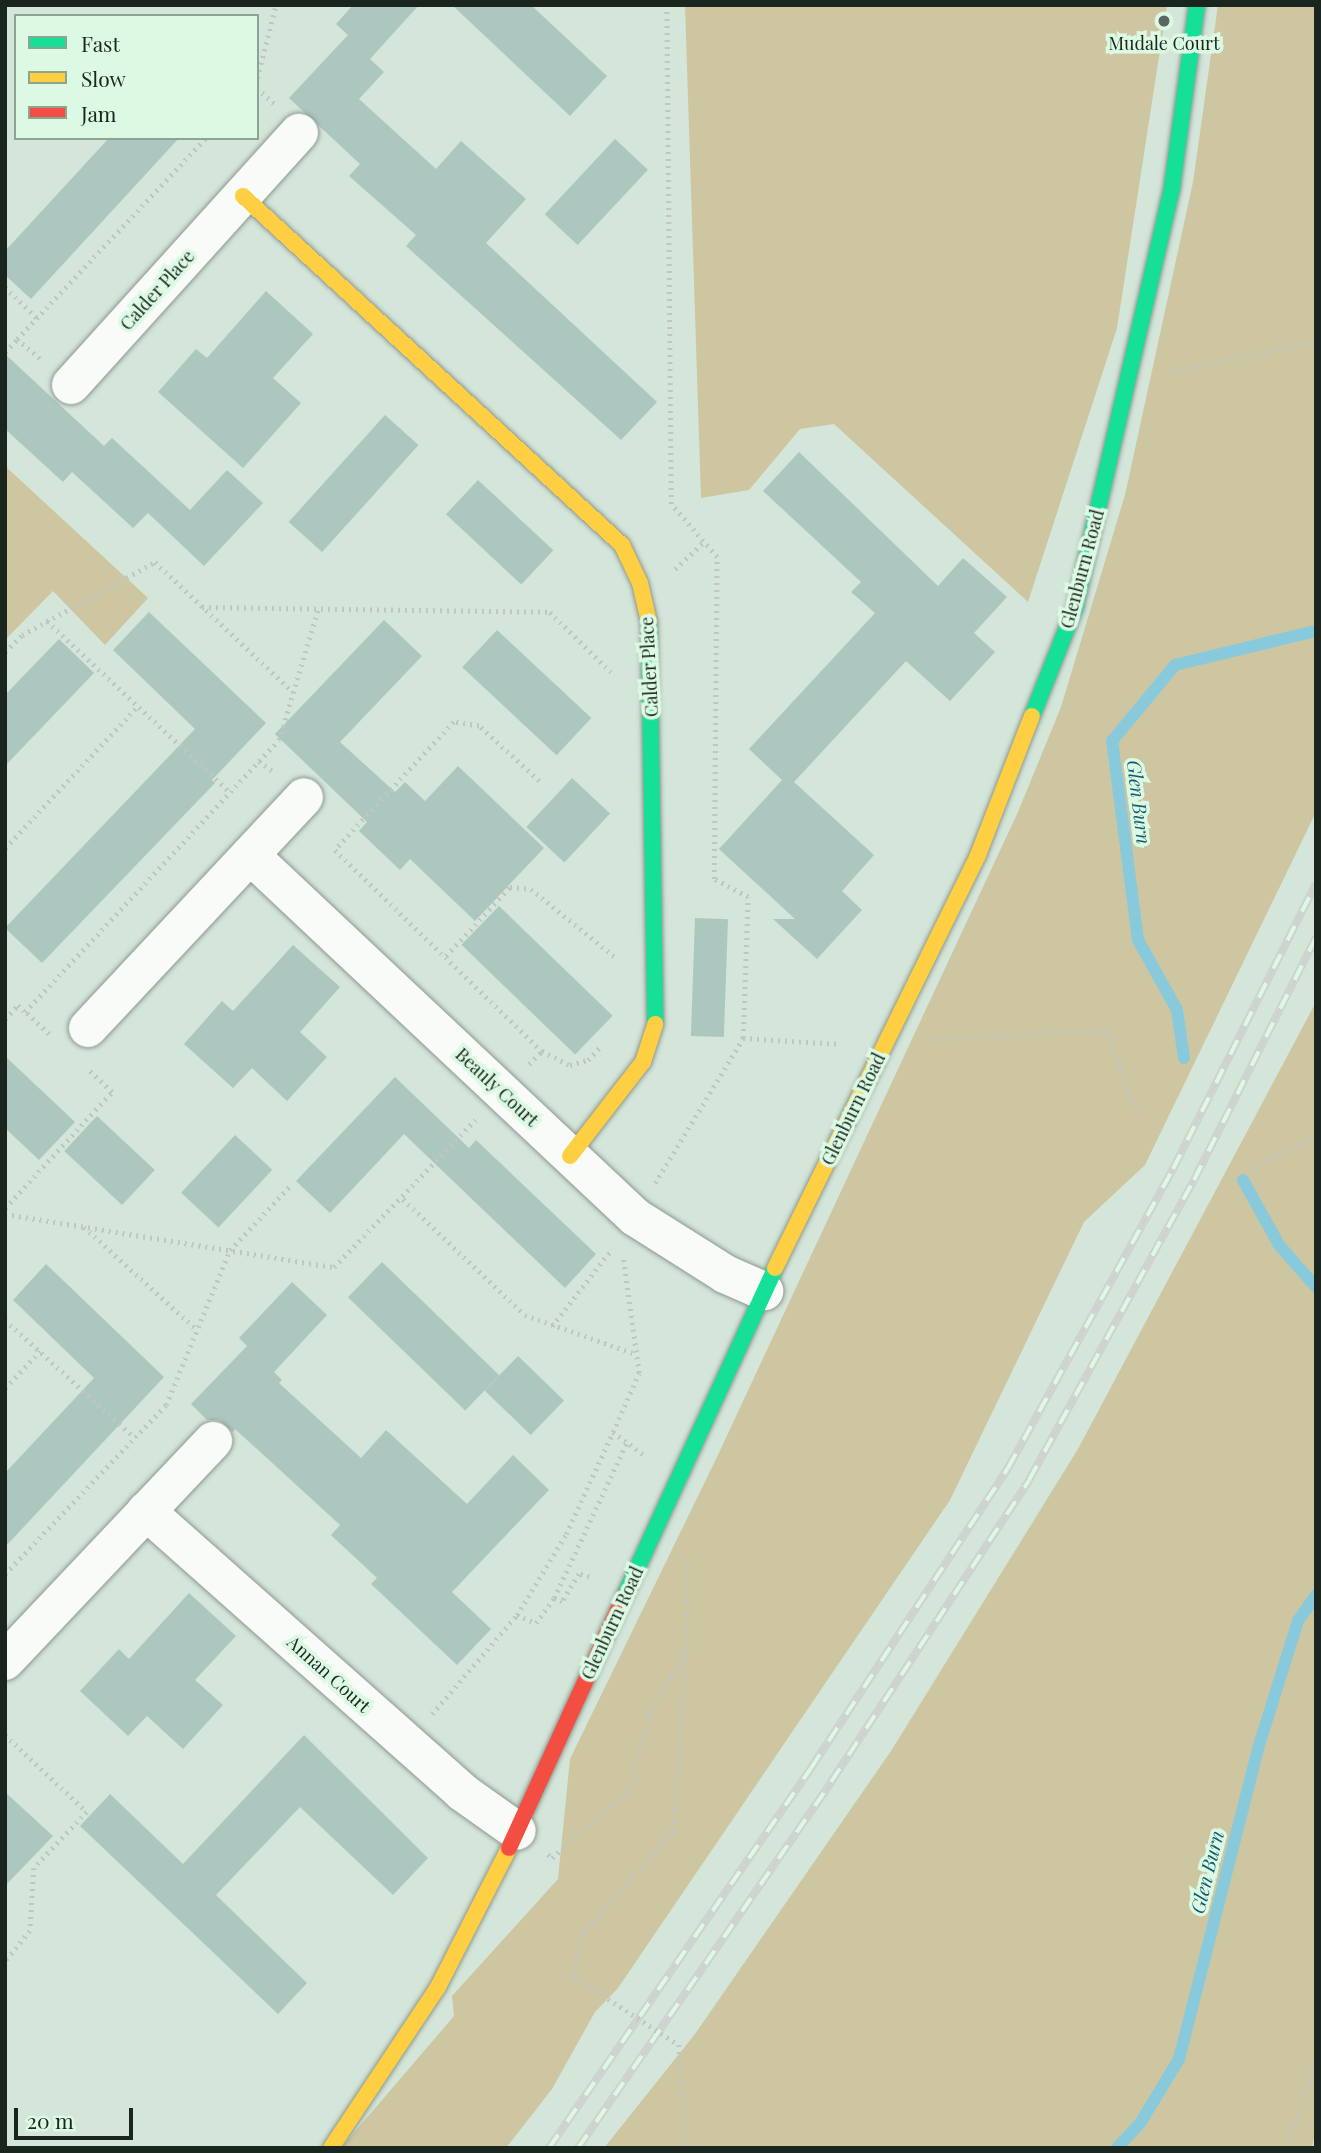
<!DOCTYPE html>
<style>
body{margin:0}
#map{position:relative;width:1321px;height:2153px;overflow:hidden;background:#d4e5d9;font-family:"Playfair Display",serif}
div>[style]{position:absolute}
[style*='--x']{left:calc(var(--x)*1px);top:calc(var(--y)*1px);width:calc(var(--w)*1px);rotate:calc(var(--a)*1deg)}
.green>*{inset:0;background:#cdc6a1}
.stream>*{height:12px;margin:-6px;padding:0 6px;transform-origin:6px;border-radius:6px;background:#88cadc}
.building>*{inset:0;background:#acc7c0;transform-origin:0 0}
.path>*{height:4.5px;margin-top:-2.25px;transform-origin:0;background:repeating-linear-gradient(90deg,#c0c7c2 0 2px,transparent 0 7px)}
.roads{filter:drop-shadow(0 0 2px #8c9990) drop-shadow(0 0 2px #8c9990)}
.street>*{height:38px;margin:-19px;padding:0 19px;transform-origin:19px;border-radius:19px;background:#f9fbf9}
.fast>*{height:16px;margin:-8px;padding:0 8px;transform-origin:8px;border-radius:8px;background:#16e098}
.slow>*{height:16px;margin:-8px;padding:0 8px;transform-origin:8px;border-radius:8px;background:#ffcf43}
.jam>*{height:16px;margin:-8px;padding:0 8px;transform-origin:8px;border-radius:8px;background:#f24e42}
.rail>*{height:8px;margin-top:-4px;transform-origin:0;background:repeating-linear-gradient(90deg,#dbf9e3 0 16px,#ced3d0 0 32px);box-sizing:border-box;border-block:2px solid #ced3d0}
.path-bridge>*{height:4.5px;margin-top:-2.25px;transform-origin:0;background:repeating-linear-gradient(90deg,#c0c7c2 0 2px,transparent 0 7px)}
.dots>*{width:19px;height:19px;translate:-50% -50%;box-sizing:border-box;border:4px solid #dbf9e3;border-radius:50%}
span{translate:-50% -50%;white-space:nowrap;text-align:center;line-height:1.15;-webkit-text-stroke:7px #dbf9e3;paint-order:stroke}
.poi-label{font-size:18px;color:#19251d}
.street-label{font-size:18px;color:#19251d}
.water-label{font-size:19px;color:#125a6f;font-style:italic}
.frame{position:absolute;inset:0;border:7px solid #19251d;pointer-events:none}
.legend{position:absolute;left:14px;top:14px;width:245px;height:126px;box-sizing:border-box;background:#dbf9e3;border:2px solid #8da494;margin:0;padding:9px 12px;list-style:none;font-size:21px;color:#19251d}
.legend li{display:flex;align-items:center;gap:14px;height:35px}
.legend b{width:35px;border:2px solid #8da494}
.scale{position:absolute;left:14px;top:2108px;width:119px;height:32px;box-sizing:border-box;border:4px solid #19251d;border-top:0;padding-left:9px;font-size:21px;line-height:24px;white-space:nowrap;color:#19251d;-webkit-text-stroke:5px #dbf9e3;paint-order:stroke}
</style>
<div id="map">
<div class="green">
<i style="clip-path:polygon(685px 5px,1167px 5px,1117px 328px,1028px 602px,834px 424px,800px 429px,749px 490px,701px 498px)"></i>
<i style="clip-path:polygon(1218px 5px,1316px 5px,1316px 812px,1145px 1165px,1084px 1222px,950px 1500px,618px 1988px,595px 2012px,552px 2089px,506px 2148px,341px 2148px,454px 2016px,452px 1996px,558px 1879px,570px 1759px,717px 1457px,1018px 812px,1061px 707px,1125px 495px,1193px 182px)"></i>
<i style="clip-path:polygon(5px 466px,148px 598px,105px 645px,53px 591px,5px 640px)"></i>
<i style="clip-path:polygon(1316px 1002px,1316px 2127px,1312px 2148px,604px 2148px,695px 2034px,891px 1751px,1078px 1449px)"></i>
</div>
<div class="stream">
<i style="--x:1184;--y:1058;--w:49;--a:-98.3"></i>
<i style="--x:1177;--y:1010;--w:80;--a:-119.1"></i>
<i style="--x:1138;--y:940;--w:201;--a:-97.4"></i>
<i style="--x:1112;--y:741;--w:99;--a:-50.3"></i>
<i style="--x:1175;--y:665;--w:145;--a:-13.6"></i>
<i style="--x:1243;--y:1180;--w:74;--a:61"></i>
<i style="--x:1279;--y:1245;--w:56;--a:48.6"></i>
<i style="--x:1117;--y:2148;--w:35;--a:-47"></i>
<i style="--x:1141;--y:2122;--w:74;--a:-58.9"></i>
<i style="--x:1179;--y:2059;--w:327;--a:-75.7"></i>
<i style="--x:1260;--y:1742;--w:127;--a:-72.6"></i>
<i style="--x:1298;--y:1621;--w:32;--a:-55"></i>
</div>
<div class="building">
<i style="clip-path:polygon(353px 5px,419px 5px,370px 59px,384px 72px,359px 99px,436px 169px,461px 141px,526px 199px,486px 243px,657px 402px,621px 440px,406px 246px,416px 235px,349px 176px,360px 164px,289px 98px,348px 35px,336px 24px)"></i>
<i style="clip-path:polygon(452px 5px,531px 5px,607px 76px,570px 116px)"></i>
<i style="clip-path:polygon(109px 138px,179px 138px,31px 299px,5px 275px,5px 251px)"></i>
<i style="left:615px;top:139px;width:45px;height:103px;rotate:43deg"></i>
<i style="clip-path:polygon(266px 291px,313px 334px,273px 378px,301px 403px,243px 468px,158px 392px,196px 349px,207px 358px)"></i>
<i style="clip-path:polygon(5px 354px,104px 446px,112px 438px,190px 510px,227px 470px,263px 503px,204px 566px,148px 513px,133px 528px,72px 472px,63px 482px,5px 429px)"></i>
<i style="left:385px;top:415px;width:45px;height:144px;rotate:42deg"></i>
<i style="clip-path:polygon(799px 452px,938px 586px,963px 558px,1007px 597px,974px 633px,995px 652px,950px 701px,906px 661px,794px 782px,874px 855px,842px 891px,862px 910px,817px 959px,773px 919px,795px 919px,719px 849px,782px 780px,749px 749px,875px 613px,851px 592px,861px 582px,763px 491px)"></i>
<i style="left:478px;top:480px;width:103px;height:47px;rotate:43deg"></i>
<i style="clip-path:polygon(149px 612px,266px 723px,212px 780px,215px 783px,42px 963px,5px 928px,195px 729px,113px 650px)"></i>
<i style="clip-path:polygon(384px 620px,422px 656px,340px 742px,395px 792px,405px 782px,425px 801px,458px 766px,544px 848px,475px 921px,410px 859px,400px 870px,359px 831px,367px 822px,275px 734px)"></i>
<i style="left:497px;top:630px;width:129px;height:51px;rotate:43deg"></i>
<i style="clip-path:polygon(59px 639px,94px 673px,5px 766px,5px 695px)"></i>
<i style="left:572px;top:778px;width:52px;height:67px;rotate:43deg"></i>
<i style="left:499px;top:906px;width:158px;height:54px;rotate:44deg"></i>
<i style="left:695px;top:918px;width:33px;height:118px;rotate:2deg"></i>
<i style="clip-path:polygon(293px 945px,340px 987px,300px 1032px,327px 1057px,287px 1101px,252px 1068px,233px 1088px,184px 1044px,222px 1001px,233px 1011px)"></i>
<i style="clip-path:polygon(5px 1056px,75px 1122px,39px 1160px,5px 1128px)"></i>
<i style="clip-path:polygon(395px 1077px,469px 1148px,476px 1140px,596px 1254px,565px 1288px,404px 1134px,330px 1213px,296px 1181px)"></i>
<i style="left:97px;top:1116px;width:79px;height:48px;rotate:43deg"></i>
<i style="left:235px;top:1135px;width:51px;height:79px;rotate:43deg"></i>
<i style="left:382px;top:1262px;width:163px;height:49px;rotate:44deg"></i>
<i style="clip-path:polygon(46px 1264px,164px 1377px,5px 1547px,5px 1473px,94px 1378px,13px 1300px)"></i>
<i style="clip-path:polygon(292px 1282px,327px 1315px,274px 1372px,282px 1380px,279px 1383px,361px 1458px,386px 1430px,467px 1504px,513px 1455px,549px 1490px,452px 1592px,491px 1629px,457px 1665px,371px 1584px,377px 1578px,331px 1535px,340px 1525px,235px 1429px,233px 1432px,219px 1420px,207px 1420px,191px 1404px,247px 1346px,239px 1338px)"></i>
<i style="left:518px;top:1356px;width:64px;height:48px;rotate:44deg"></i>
<i style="clip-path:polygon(189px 1593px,236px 1636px,195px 1680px,223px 1705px,183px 1749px,147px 1716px,128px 1736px,80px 1691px,119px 1649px,129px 1659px)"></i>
<i style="clip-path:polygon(304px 1735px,428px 1858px,393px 1895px,300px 1807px,216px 1895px,307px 1983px,278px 2014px,80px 1826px,110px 1794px,183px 1864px)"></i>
<i style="clip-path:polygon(5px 1792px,53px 1836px,5px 1886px)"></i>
</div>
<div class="path">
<i style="--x:257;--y:78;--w:75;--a:-75.4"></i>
<i style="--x:257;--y:88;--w:24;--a:42"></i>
<i style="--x:5;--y:287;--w:46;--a:44.1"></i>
<i style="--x:17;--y:339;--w:276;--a:-46.8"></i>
<i style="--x:5;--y:352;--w:18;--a:-47"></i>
<i style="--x:17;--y:339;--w:31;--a:40"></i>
<i style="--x:1169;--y:372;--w:150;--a:-11.9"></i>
<i style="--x:675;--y:569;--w:40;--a:-43"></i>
<i style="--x:202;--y:607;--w:348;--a:0.8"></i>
<i style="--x:550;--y:612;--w:86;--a:44.5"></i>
<i style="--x:47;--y:621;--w:250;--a:43.1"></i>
<i style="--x:5;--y:652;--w:24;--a:-45"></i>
<i style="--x:22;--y:635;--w:152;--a:-28.8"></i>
<i style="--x:155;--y:562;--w:190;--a:43.3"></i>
<i style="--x:259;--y:761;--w:20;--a:37"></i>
<i style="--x:539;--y:781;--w:81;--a:-137.5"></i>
<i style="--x:479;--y:726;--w:25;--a:-171"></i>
<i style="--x:454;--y:722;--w:175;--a:132.9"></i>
<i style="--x:335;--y:850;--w:289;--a:44.2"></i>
<i style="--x:5;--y:848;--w:195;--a:-46.9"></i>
<i style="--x:446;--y:956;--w:94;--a:-47.2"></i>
<i style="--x:510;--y:887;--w:21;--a:5"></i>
<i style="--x:531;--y:889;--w:108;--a:39"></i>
<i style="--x:5;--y:1019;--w:19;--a:-47"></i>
<i style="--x:18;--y:1005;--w:10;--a:45"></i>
<i style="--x:49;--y:1034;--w:33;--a:-137"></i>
<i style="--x:25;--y:1012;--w:372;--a:-47"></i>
<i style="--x:279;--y:740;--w:137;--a:-73.4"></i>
<i style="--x:743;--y:1038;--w:97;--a:3.5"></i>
<i style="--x:929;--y:1039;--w:178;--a:-2.9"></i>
<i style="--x:1107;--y:1030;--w:87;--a:69.9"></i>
<i style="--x:529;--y:1064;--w:18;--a:-45"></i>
<i style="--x:542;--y:1051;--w:31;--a:27"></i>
<i style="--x:570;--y:1065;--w:19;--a:-16"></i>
<i style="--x:588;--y:1060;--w:21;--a:-47"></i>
<i style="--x:1253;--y:1168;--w:71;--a:-26.9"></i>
<i style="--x:655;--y:1183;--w:170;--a:-58.7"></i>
<i style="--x:743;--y:1038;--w:141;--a:-88"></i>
<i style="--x:748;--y:897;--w:38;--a:-152"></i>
<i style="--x:714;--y:879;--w:322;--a:-89.5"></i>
<i style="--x:717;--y:557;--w:70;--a:-131"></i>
<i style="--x:671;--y:504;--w:499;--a:-90.5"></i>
<i style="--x:403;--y:1199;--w:168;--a:43.6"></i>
<i style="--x:525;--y:1315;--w:118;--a:19.4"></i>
<i style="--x:5;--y:1208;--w:158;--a:-47.3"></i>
<i style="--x:112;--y:1092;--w:35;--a:-137"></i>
<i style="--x:5;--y:1214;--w:333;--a:9.2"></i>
<i style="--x:334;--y:1267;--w:204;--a:-46.2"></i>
<i style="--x:84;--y:1227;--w:153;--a:42.3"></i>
<i style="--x:5;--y:1320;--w:174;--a:42.2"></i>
<i style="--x:552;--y:1326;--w:98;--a:-52.1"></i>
<i style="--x:5;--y:1388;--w:51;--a:-46.6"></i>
<i style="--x:613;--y:1432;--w:64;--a:-66.2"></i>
<i style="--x:639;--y:1373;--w:117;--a:-97.9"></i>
<i style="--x:5;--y:1574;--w:233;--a:-46.4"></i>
<i style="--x:166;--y:1405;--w:168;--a:-67.6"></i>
<i style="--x:230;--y:1250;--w:89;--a:-46.8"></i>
<i style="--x:589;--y:1577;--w:10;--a:-163"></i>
<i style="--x:579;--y:1574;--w:33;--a:121"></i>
<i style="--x:562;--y:1602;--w:9;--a:-153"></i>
<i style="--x:554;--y:1598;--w:172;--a:-64.9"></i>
<i style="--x:517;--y:1615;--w:21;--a:23"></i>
<i style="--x:536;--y:1623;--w:31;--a:-54"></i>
<i style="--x:432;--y:1714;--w:130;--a:-49.4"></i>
<i style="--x:517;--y:1615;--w:95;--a:-58.8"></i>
<i style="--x:566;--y:1534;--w:112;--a:-65.3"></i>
<i style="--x:613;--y:1432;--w:42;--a:36.3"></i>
<i style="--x:5;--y:1735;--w:112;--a:43.2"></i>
<i style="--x:87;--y:1812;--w:77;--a:133.4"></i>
<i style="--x:34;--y:1868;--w:63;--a:93.6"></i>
<i style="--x:30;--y:1931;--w:40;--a:129"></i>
<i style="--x:548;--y:1854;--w:6;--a:45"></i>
<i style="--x:552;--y:1858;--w:101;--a:-41.4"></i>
<i style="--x:628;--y:1791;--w:79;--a:-74.6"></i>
<i style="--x:649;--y:1715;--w:73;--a:-60.3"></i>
<i style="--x:573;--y:1976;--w:44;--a:-76.9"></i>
<i style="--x:583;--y:1933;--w:136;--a:-48.6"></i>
<i style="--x:673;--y:1831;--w:180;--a:-85.9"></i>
<i style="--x:686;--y:1651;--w:93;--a:-89.4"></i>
<i style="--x:679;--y:2045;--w:103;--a:85.6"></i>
<i style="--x:1288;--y:2148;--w:97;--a:-73.2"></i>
</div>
<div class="roads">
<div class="street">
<i style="--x:71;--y:385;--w:340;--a:-47.9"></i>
<i style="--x:250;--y:855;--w:528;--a:43.24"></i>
<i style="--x:635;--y:1217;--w:107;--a:32.3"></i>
<i style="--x:725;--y:1274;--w:43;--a:23.6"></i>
<i style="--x:88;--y:1028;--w:316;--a:-46.9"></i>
<i style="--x:146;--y:1511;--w:423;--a:41.6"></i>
<i style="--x:462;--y:1792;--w:67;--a:35.3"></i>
<i style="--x:5;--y:1661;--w:303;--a:-46.6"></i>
</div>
<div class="fast">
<i style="--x:649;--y:622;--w:402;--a:89.1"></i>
<i style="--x:1032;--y:716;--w:116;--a:-68.3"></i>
<i style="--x:1075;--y:608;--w:432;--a:-77"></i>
<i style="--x:1172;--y:187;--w:184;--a:-82.2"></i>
<i style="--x:624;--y:1597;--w:362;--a:-65.3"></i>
</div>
<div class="slow">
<i style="--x:243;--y:196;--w:515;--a:42.64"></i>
<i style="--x:622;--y:545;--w:42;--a:64.7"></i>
<i style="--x:640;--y:583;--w:40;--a:77"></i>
<i style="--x:570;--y:1156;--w:119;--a:-52.2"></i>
<i style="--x:643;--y:1062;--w:40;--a:-72"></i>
<i style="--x:775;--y:1268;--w:460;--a:-63.8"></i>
<i style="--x:978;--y:855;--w:149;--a:-68.8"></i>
<i style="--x:331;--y:2148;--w:193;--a:-56.4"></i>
<i style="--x:438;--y:1987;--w:156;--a:-62.9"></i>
</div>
<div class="jam">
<i style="--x:509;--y:1848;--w:276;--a:-65.4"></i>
</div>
</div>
<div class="rail">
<i style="--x:549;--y:2148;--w:462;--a:-55.4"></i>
<i style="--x:811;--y:1768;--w:359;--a:-56.7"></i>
<i style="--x:1008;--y:1468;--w:342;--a:-61.1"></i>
<i style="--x:1173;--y:1169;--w:319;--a:-63.4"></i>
<i style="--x:578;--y:2148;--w:445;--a:-55.3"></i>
<i style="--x:831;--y:1782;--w:361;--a:-56.7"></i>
<i style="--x:1029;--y:1480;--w:342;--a:-61.2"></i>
<i style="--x:1194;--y:1180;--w:272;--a:-63.3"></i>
</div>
<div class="path-bridge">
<i style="--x:573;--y:1976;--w:126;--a:33.1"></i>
</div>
<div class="dots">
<i style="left:1164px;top:21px;background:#5a685f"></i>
</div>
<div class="poi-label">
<span style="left:1164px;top:43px">Mudale Court</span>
</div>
<div class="street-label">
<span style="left:157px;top:290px;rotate:-48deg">Calder Place</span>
<span style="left:1082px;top:569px;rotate:-75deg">Glenburn Road</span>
<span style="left:649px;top:667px;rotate:-93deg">Calder Place</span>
<span style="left:497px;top:1087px;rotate:43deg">Beauly Court</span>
<span style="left:853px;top:1109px;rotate:-64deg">Glenburn Road</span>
<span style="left:612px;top:1623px;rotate:-65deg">Glenburn Road</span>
<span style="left:329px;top:1674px;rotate:42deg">Annan Court</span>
</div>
<div class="water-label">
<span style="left:1139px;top:802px;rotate:83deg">Glen Burn</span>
<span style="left:1207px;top:1872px;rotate:-76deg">Glen Burn</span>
</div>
<div class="frame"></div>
<ul class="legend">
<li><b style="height:9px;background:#16e098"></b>Fast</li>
<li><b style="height:9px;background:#ffcf43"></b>Slow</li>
<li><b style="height:9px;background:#f24e42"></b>Jam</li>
</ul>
<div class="scale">20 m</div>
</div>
